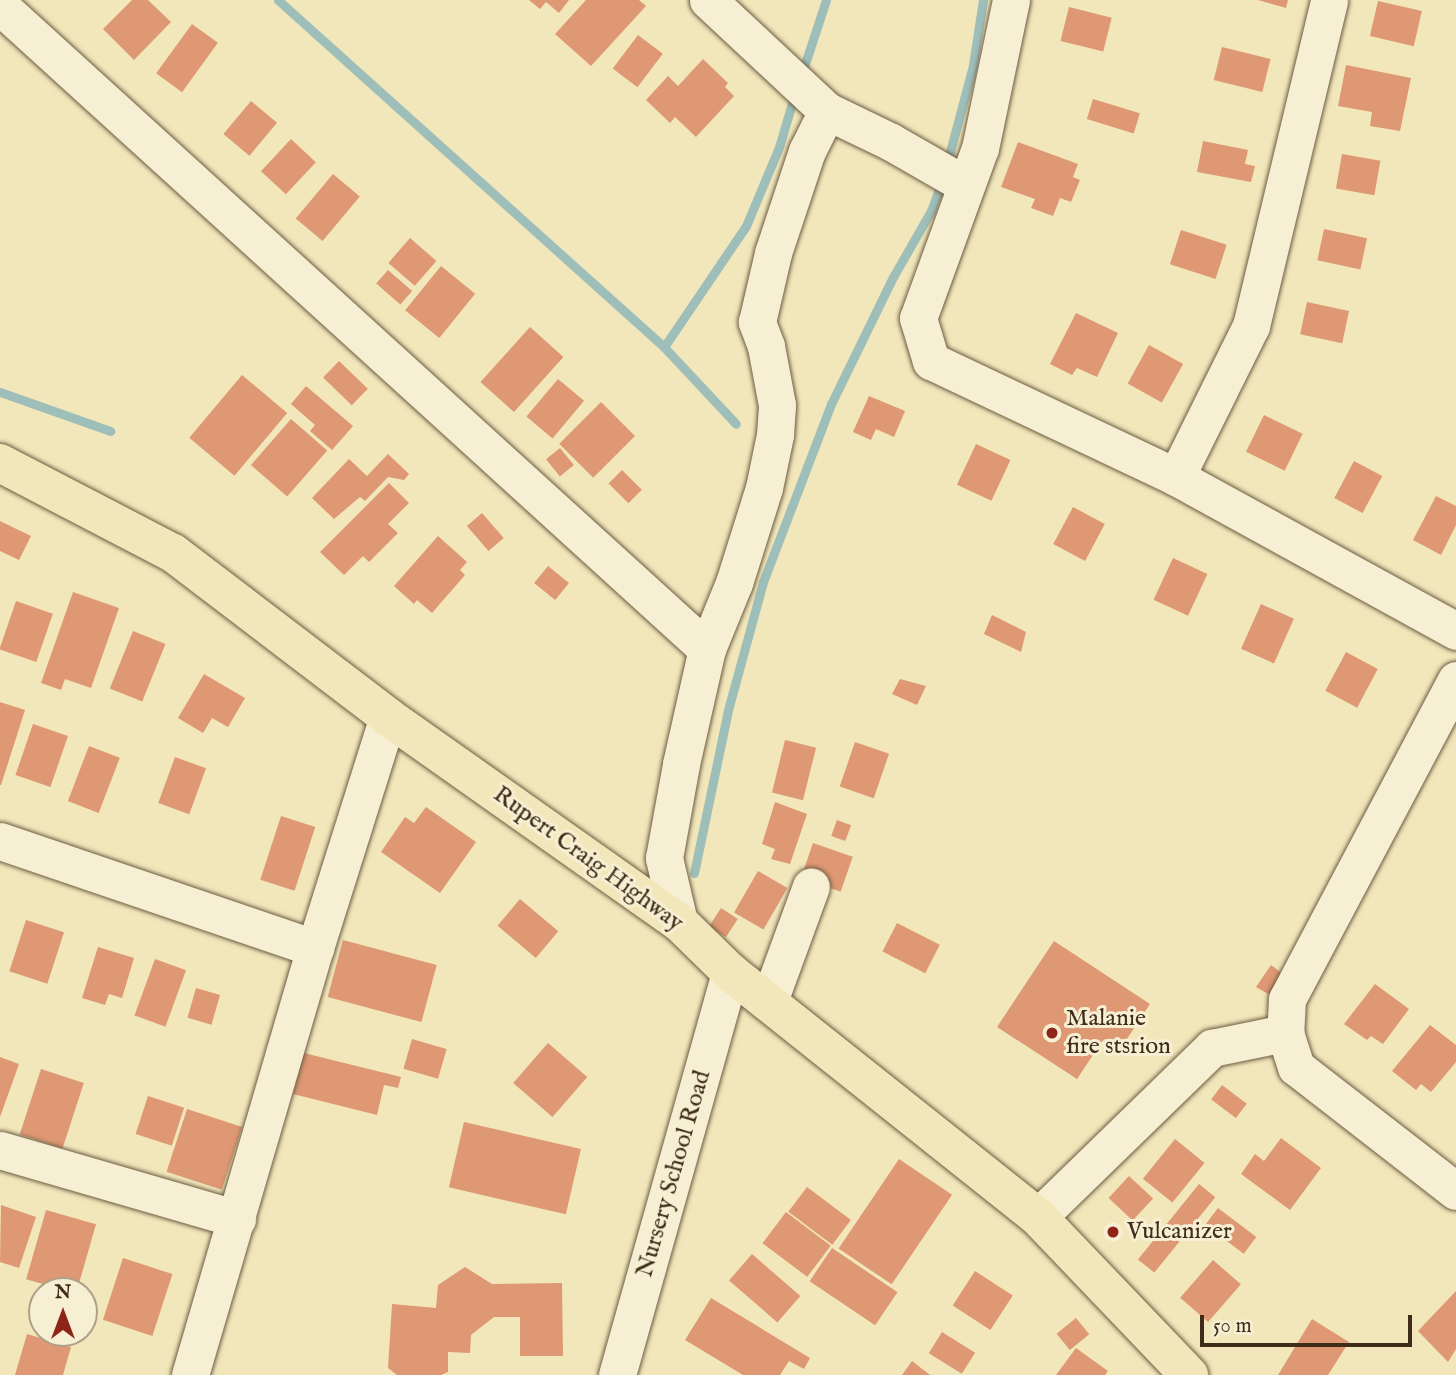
<!DOCTYPE html>
<style>
body{margin:0}
#map{position:relative;width:1456px;height:1375px;overflow:hidden;background:#f2e7bb;font-family:"IM FELL English",serif}
div>[style]{position:absolute}
[style*='--x']{left:calc(var(--x)*1px);top:calc(var(--y)*1px);width:calc(var(--w)*1px);rotate:calc(var(--a)*1deg)}
.stream>*{height:9px;margin:-4.5px;padding:0 4.5px;transform-origin:4.5px;border-radius:4.5px;background:#9ebeb9}
.building>*{inset:0;background:#de9873;transform-origin:0 0}
.roads{filter:drop-shadow(0 0 2px #6c5c42) drop-shadow(0 0 2px #6c5c42)}
.minor>*{height:37px;margin:-18.5px;padding:0 18.5px;transform-origin:18.5px;border-radius:18.5px;background:#f7efd3}
.major>*{height:38px;margin:-19px;padding:0 19px;transform-origin:19px;border-radius:19px;background:#f2e7bb}
.dots>*{width:19px;height:19px;translate:-50% -50%;box-sizing:border-box;border:4px solid #f7efd3;border-radius:50%}
span{translate:-50% -50%;white-space:nowrap;text-align:center;line-height:1.15;-webkit-text-stroke:6px #f7efd3;paint-order:stroke}
.street-label{font-size:24px;color:#3f2d1a}
.poi-label{font-size:24px;color:#3f2d1a}
.left{translate:0 -50%;text-align:left}
.north{position:absolute;left:28px;top:1277px;width:70px;height:70px;box-sizing:border-box;background:#f7efd3;border:2px solid #ada189;border-radius:50%;rotate:0deg;font-size:19px;font-weight:700;line-height:28px;text-align:center;color:#3f2d1a}
.north::after{content:'';display:block;margin:auto;width:24px;height:32px;background:#8f2418;clip-path:polygon(50% 0,100% 100%,50% 72%,0 100%)}
.scale{position:absolute;left:1200px;top:1315px;width:212px;height:32px;box-sizing:border-box;border:4px solid #3f2d1a;border-top:0;padding-left:9px;font-size:21px;line-height:24px;white-space:nowrap;color:#3f2d1a;-webkit-text-stroke:5px #f7efd3;paint-order:stroke}
</style>
<div id="map">
<div class="stream">
<i style="--x:278;--y:0;--w:519;--a:41.95"></i>
<i style="--x:664;--y:347;--w:105;--a:46.9"></i>
<i style="--x:801;--y:76;--w:80;--a:-71.8"></i>
<i style="--x:947;--y:163;--w:101;--a:-75.1"></i>
<i style="--x:973;--y:65;--w:66;--a:-81.3"></i>
<i style="--x:664;--y:347;--w:146;--a:-55.9"></i>
<i style="--x:746;--y:226;--w:86;--a:-67.3"></i>
<i style="--x:779;--y:147;--w:56;--a:-73.5"></i>
<i style="--x:0;--y:392;--w:117;--a:19.5"></i>
<i style="--x:694;--y:873;--w:167;--a:-78.2"></i>
<i style="--x:728;--y:710;--w:133;--a:-74.7"></i>
<i style="--x:763;--y:582;--w:191;--a:-69.1"></i>
<i style="--x:831;--y:404;--w:141;--a:-64"></i>
<i style="--x:893;--y:277;--w:76;--a:-60.1"></i>
<i style="--x:931;--y:211;--w:33;--a:-70"></i>
</div>
<div class="building">
<i style="clip-path:polygon(132px 0,148px 0,171px 22px,134px 60px,103px 29px)"></i>
<i style="clip-path:polygon(529px 0,569px 0,559px 13px,546px 2px,540px 9px)"></i>
<i style="clip-path:polygon(586px 0,639px 0,646px 6px,591px 66px,555px 34px)"></i>
<i style="clip-path:polygon(1258px 0,1288px 0,1286px 8px)"></i>
<i style="left:1378px;top:1px;width:45px;height:36px;rotate:13deg"></i>
<i style="left:1069px;top:7px;width:44px;height:35px;rotate:14deg"></i>
<i style="left:192px;top:24px;width:32px;height:61px;rotate:36deg"></i>
<i style="left:638px;top:35px;width:31px;height:42px;rotate:37deg"></i>
<i style="left:1222px;top:47px;width:50px;height:34px;rotate:14deg"></i>
<i style="clip-path:polygon(703px 59px,728px 83px,725px 87px,734px 96px,696px 137px,675px 117px,670px 123px,646px 100px,668px 76px,678px 86px)"></i>
<i style="clip-path:polygon(1346px 65px,1411px 78px,1400px 131px,1370px 126px,1372px 112px,1338px 106px)"></i>
<i style="left:1093px;top:99px;width:49px;height:21px;rotate:17deg"></i>
<i style="left:251px;top:101px;width:34px;height:43px;rotate:40deg"></i>
<i style="left:291px;top:139px;width:34px;height:44px;rotate:43deg"></i>
<i style="clip-path:polygon(1203px 141px,1248px 150px,1245px 164px,1255px 166px,1251px 182px,1197px 172px)"></i>
<i style="clip-path:polygon(1018px 142px,1078px 164px,1073px 177px,1080px 180px,1071px 202px,1060px 198px,1053px 216px,1031px 208px,1035px 199px,1001px 187px)"></i>
<i style="left:1342px;top:154px;width:39px;height:35px;rotate:10deg"></i>
<i style="left:333px;top:174px;width:35px;height:58px;rotate:40deg"></i>
<i style="left:1324px;top:229px;width:44px;height:32px;rotate:12deg"></i>
<i style="left:1181px;top:230px;width:48px;height:36px;rotate:18deg"></i>
<i style="left:410px;top:238px;width:35px;height:33px;rotate:41deg"></i>
<i style="left:441px;top:266px;width:44px;height:57px;rotate:39deg"></i>
<i style="left:388px;top:270px;width:32px;height:18px;rotate:41deg"></i>
<i style="left:1307px;top:302px;width:43px;height:33px;rotate:12deg"></i>
<i style="clip-path:polygon(1076px 313px,1118px 333px,1097px 377px,1077px 368px,1072px 375px,1050px 364px)"></i>
<i style="left:530px;top:327px;width:45px;height:74px;rotate:42deg"></i>
<i style="left:1149px;top:345px;width:39px;height:44px;rotate:29deg"></i>
<i style="left:339px;top:361px;width:40px;height:23px;rotate:44deg"></i>
<i style="left:242px;top:375px;width:59px;height:82px;rotate:40deg"></i>
<i style="left:558px;top:379px;width:34px;height:49px;rotate:40deg"></i>
<i style="clip-path:polygon(306px 386px,353px 426px,332px 450px,310px 431px,315px 425px,291px 404px)"></i>
<i style="clip-path:polygon(869px 396px,905px 411px,894px 437px,876px 429px,871px 440px,853px 432px)"></i>
<i style="left:601px;top:402px;width:48px;height:59px;rotate:45deg"></i>
<i style="left:1264px;top:415px;width:43px;height:41px;rotate:26deg"></i>
<i style="left:291px;top:419px;width:48px;height:61px;rotate:41deg"></i>
<i style="left:976px;top:444px;width:38px;height:45px;rotate:25deg"></i>
<i style="left:560px;top:448px;width:22px;height:18px;rotate:51deg"></i>
<i style="clip-path:polygon(388px 454px,409px 474px,404px 480px,388px 477px,365px 501px,360px 497px,334px 519px,312px 498px,349px 459px,367px 476px)"></i>
<i style="left:1354px;top:461px;width:32px;height:42px;rotate:28deg"></i>
<i style="left:622px;top:470px;width:28px;height:19px;rotate:45deg"></i>
<i style="clip-path:polygon(389px 483px,409px 503px,388px 524px,398px 533px,369px 562px,363px 556px,344px 575px,320px 552px)"></i>
<i style="clip-path:polygon(1436px 496px,1456px 506px,1456px 525px,1441px 555px,1413px 540px)"></i>
<i style="left:1073px;top:507px;width:36px;height:42px;rotate:28deg"></i>
<i style="left:482px;top:513px;width:33px;height:20px;rotate:49deg"></i>
<i style="clip-path:polygon(0 521px,31px 536px,19px 560px,0 551px)"></i>
<i style="clip-path:polygon(438px 536px,467px 562px,460px 570px,465px 575px,432px 613px,417px 600px,414px 604px,394px 586px)"></i>
<i style="left:1173px;top:558px;width:38px;height:46px;rotate:25deg"></i>
<i style="left:548px;top:566px;width:27px;height:22px;rotate:39deg"></i>
<i style="clip-path:polygon(73px 592px,119px 608px,91px 688px,65px 679px,61px 690px,41px 683px)"></i>
<i style="left:16px;top:601px;width:39px;height:51px;rotate:19deg"></i>
<i style="left:1261px;top:604px;width:36px;height:49px;rotate:24deg"></i>
<i style="clip-path:polygon(992px 615px,1026px 632px,1021px 652px,984px 634px)"></i>
<i style="left:133px;top:631px;width:35px;height:62px;rotate:22deg"></i>
<i style="left:1346px;top:652px;width:36px;height:44px;rotate:28deg"></i>
<i style="clip-path:polygon(204px 674px,245px 698px,228px 727px,212px 718px,203px 733px,178px 718px)"></i>
<i style="clip-path:polygon(900px 679px,926px 686px,917px 705px,892px 694px)"></i>
<i style="clip-path:polygon(0 702px,25px 710px,1px 785px,0 785px)"></i>
<i style="left:33px;top:724px;width:37px;height:54px;rotate:19deg"></i>
<i style="left:785px;top:740px;width:32px;height:54px;rotate:14deg"></i>
<i style="left:855px;top:742px;width:36px;height:47px;rotate:19deg"></i>
<i style="left:89px;top:746px;width:33px;height:59px;rotate:21deg"></i>
<i style="left:175px;top:757px;width:33px;height:49px;rotate:20deg"></i>
<i style="clip-path:polygon(775px 802px,807px 814px,790px 864px,771px 859px,775px 849px,762px 844px)"></i>
<i style="clip-path:polygon(426px 807px,476px 842px,440px 893px,381px 852px,405px 817px,414px 823px)"></i>
<i style="left:281px;top:816px;width:36px;height:67px;rotate:18deg"></i>
<i style="left:837px;top:820px;width:15px;height:17px;rotate:20deg"></i>
<i style="left:813px;top:843px;width:42px;height:37px;rotate:19deg"></i>
<i style="left:758px;top:871px;width:34px;height:48px;rotate:30deg"></i>
<i style="left:520px;top:899px;width:50px;height:35px;rotate:40deg"></i>
<i style="left:721px;top:908px;width:20px;height:22px;rotate:33deg"></i>
<i style="left:26px;top:920px;width:40px;height:54px;rotate:18deg"></i>
<i style="left:897px;top:923px;width:48px;height:32px;rotate:27deg"></i>
<i style="left:343px;top:940px;width:97px;height:59px;rotate:15deg"></i>
<i style="clip-path:polygon(1054px 941px,1150px 1004px,1119px 1051px,1103px 1040px,1077px 1079px,997px 1027px)"></i>
<i style="clip-path:polygon(98px 947px,134px 958px,122px 998px,109px 994px,105px 1005px,82px 998px)"></i>
<i style="left:155px;top:959px;width:33px;height:60px;rotate:20deg"></i>
<i style="clip-path:polygon(1271px 965px,1291px 980px,1280px 1001px,1256px 987px)"></i>
<i style="clip-path:polygon(1375px 984px,1409px 1009px,1383px 1044px,1371px 1036px,1367px 1040px,1344px 1024px)"></i>
<i style="left:196px;top:988px;width:25px;height:31px;rotate:16deg"></i>
<i style="clip-path:polygon(1430px 1025px,1456px 1045px,1456px 1062px,1431px 1092px,1421px 1084px,1416px 1090px,1392px 1071px)"></i>
<i style="left:412px;top:1039px;width:36px;height:31px;rotate:16deg"></i>
<i style="left:548px;top:1043px;width:52px;height:53px;rotate:41deg"></i>
<i style="clip-path:polygon(304px 1053px,401px 1077px,398px 1088px,384px 1085px,377px 1115px,293px 1094px)"></i>
<i style="clip-path:polygon(0 1057px,19px 1064px,0 1117px)"></i>
<i style="left:41px;top:1069px;width:45px;height:69px;rotate:18deg"></i>
<i style="left:1222px;top:1085px;width:31px;height:18px;rotate:37deg"></i>
<i style="left:148px;top:1096px;width:38px;height:40px;rotate:18deg"></i>
<i style="left:187px;top:1109px;width:58px;height:66px;rotate:18deg"></i>
<i style="left:464px;top:1122px;width:120px;height:67px;rotate:13deg"></i>
<i style="clip-path:polygon(1281px 1138px,1321px 1168px,1290px 1210px,1241px 1174px,1255px 1154px,1264px 1161px)"></i>
<i style="left:1175px;top:1139px;width:38px;height:51px;rotate:39deg"></i>
<i style="left:899px;top:1159px;width:64px;height:108px;rotate:34deg"></i>
<i style="left:1129px;top:1176px;width:33px;height:30px;rotate:43deg"></i>
<i style="left:1199px;top:1184px;width:21px;height:97px;rotate:39deg"></i>
<i style="left:807px;top:1187px;width:55px;height:31px;rotate:37deg"></i>
<i style="clip-path:polygon(1px 1205px,36px 1217px,19px 1268px,0 1262px)"></i>
<i style="left:1218px;top:1208px;width:48px;height:21px;rotate:37deg"></i>
<i style="left:46px;top:1210px;width:52px;height:72px;rotate:16deg"></i>
<i style="left:786px;top:1212px;width:56px;height:39px;rotate:37deg"></i>
<i style="left:832px;top:1248px;width:79px;height:40px;rotate:34deg"></i>
<i style="left:752px;top:1254px;width:64px;height:35px;rotate:41deg"></i>
<i style="left:123px;top:1258px;width:52px;height:65px;rotate:18deg"></i>
<i style="left:1213px;top:1260px;width:37px;height:50px;rotate:41deg"></i>
<i style="clip-path:polygon(465px 1267px,492px 1284px,562px 1283px,563px 1356px,520px 1356px,520px 1317px,494px 1317px,471px 1335px,470px 1353px,448px 1352px,448px 1372px,441px 1375px,397px 1375px,388px 1368px,392px 1304px,436px 1308px,438px 1285px)"></i>
<i style="left:975px;top:1271px;width:45px;height:41px;rotate:33deg"></i>
<i style="clip-path:polygon(1456px 1291px,1456px 1349px,1448px 1362px,1418px 1331px)"></i>
<i style="clip-path:polygon(711px 1298px,810px 1358px,804px 1369px,789px 1361px,780px 1375px,743px 1375px,685px 1340px)"></i>
<i style="left:1076px;top:1318px;width:21px;height:25px;rotate:51deg"></i>
<i style="clip-path:polygon(1312px 1319px,1349px 1342px,1328px 1375px,1278px 1375px)"></i>
<i style="left:942px;top:1332px;width:39px;height:25px;rotate:32deg"></i>
<i style="clip-path:polygon(27px 1334px,71px 1347px,63px 1375px,15px 1375px)"></i>
<i style="clip-path:polygon(1076px 1348px,1108px 1371px,1105px 1375px,1056px 1375px)"></i>
<i style="clip-path:polygon(912px 1361px,930px 1375px,902px 1375px)"></i>
</div>
<div class="roads">
<div class="minor">
<i style="--x:708;--y:0;--w:163;--a:43"></i>
<i style="--x:827;--y:111;--w:71;--a:25.8"></i>
<i style="--x:891;--y:142;--w:86;--a:29.8"></i>
<i style="--x:1011;--y:0;--w:151;--a:101.8"></i>
<i style="--x:980;--y:148;--w:181;--a:110"></i>
<i style="--x:918;--y:318;--w:45;--a:73.2"></i>
<i style="--x:931;--y:361;--w:271;--a:25.3"></i>
<i style="--x:1176;--y:477;--w:320;--a:28.8"></i>
<i style="--x:0;--y:6;--w:956;--a:42.29"></i>
<i style="--x:1176;--y:477;--w:169;--a:-63.6"></i>
<i style="--x:1251;--y:326;--w:335;--a:-76.5"></i>
<i style="--x:1456;--y:680;--w:361;--a:117.9"></i>
<i style="--x:1287;--y:999;--w:34;--a:93"></i>
<i style="--x:1285;--y:1033;--w:36;--a:72"></i>
<i style="--x:1296;--y:1067;--w:202;--a:37.8"></i>
<i style="--x:0;--y:841;--w:333;--a:18.8"></i>
<i style="--x:679;--y:922;--w:66;--a:-103.2"></i>
<i style="--x:664;--y:858;--w:96;--a:-79.7"></i>
<i style="--x:681;--y:764;--w:118;--a:-77.3"></i>
<i style="--x:707;--y:649;--w:71;--a:-67.8"></i>
<i style="--x:734;--y:583;--w:100;--a:-72.5"></i>
<i style="--x:764;--y:488;--w:54;--a:-78.3"></i>
<i style="--x:775;--y:435;--w:30;--a:-86"></i>
<i style="--x:777;--y:405;--w:60;--a:-100.6"></i>
<i style="--x:766;--y:346;--w:26;--a:-111"></i>
<i style="--x:757;--y:322;--w:71;--a:-76.9"></i>
<i style="--x:773;--y:253;--w:108;--a:-71.6"></i>
<i style="--x:807;--y:151;--w:45;--a:-63.4"></i>
<i style="--x:769;--y:1001;--w:122;--a:-69.9"></i>
<i style="--x:0;--y:1150;--w:247;--a:16.2"></i>
<i style="--x:1038;--y:1217;--w:243;--a:-44.2"></i>
<i style="--x:1212;--y:1048;--w:75;--a:-11.6"></i>
<i style="--x:190;--y:1375;--w:445;--a:-73.7"></i>
<i style="--x:315;--y:948;--w:242;--a:-72.5"></i>
<i style="--x:617;--y:1375;--w:419;--a:-74.3"></i>
</div>
<div class="major">
<i style="--x:0;--y:463;--w:195;--a:27.5"></i>
<i style="--x:173;--y:553;--w:270;--a:37.3"></i>
<i style="--x:388;--y:717;--w:356;--a:35.2"></i>
<i style="--x:679;--y:922;--w:71;--a:44.4"></i>
<i style="--x:730;--y:972;--w:394;--a:38.5"></i>
<i style="--x:1038;--y:1217;--w:219;--a:46.3"></i>
</div>
</div>
<div class="dots">
<i style="left:1052px;top:1033px;background:#8f2418"></i>
<i style="left:1113px;top:1232px;background:#8f2418"></i>
</div>
<div class="street-label">
<span style="left:588px;top:859px;rotate:36deg">Rupert Craig Highway</span>
<span style="left:674px;top:1174px;rotate:-74deg">Nursery School Road</span>
</div>
<div class="poi-label">
<span class="left" style="left:1066px;top:1033px">Malanie<br>fire stsrion</span>
<span class="left" style="left:1127px;top:1232px">Vulcanizer</span>
</div>
<div class="north">N</div>
<div class="scale">50 m</div>
</div>
